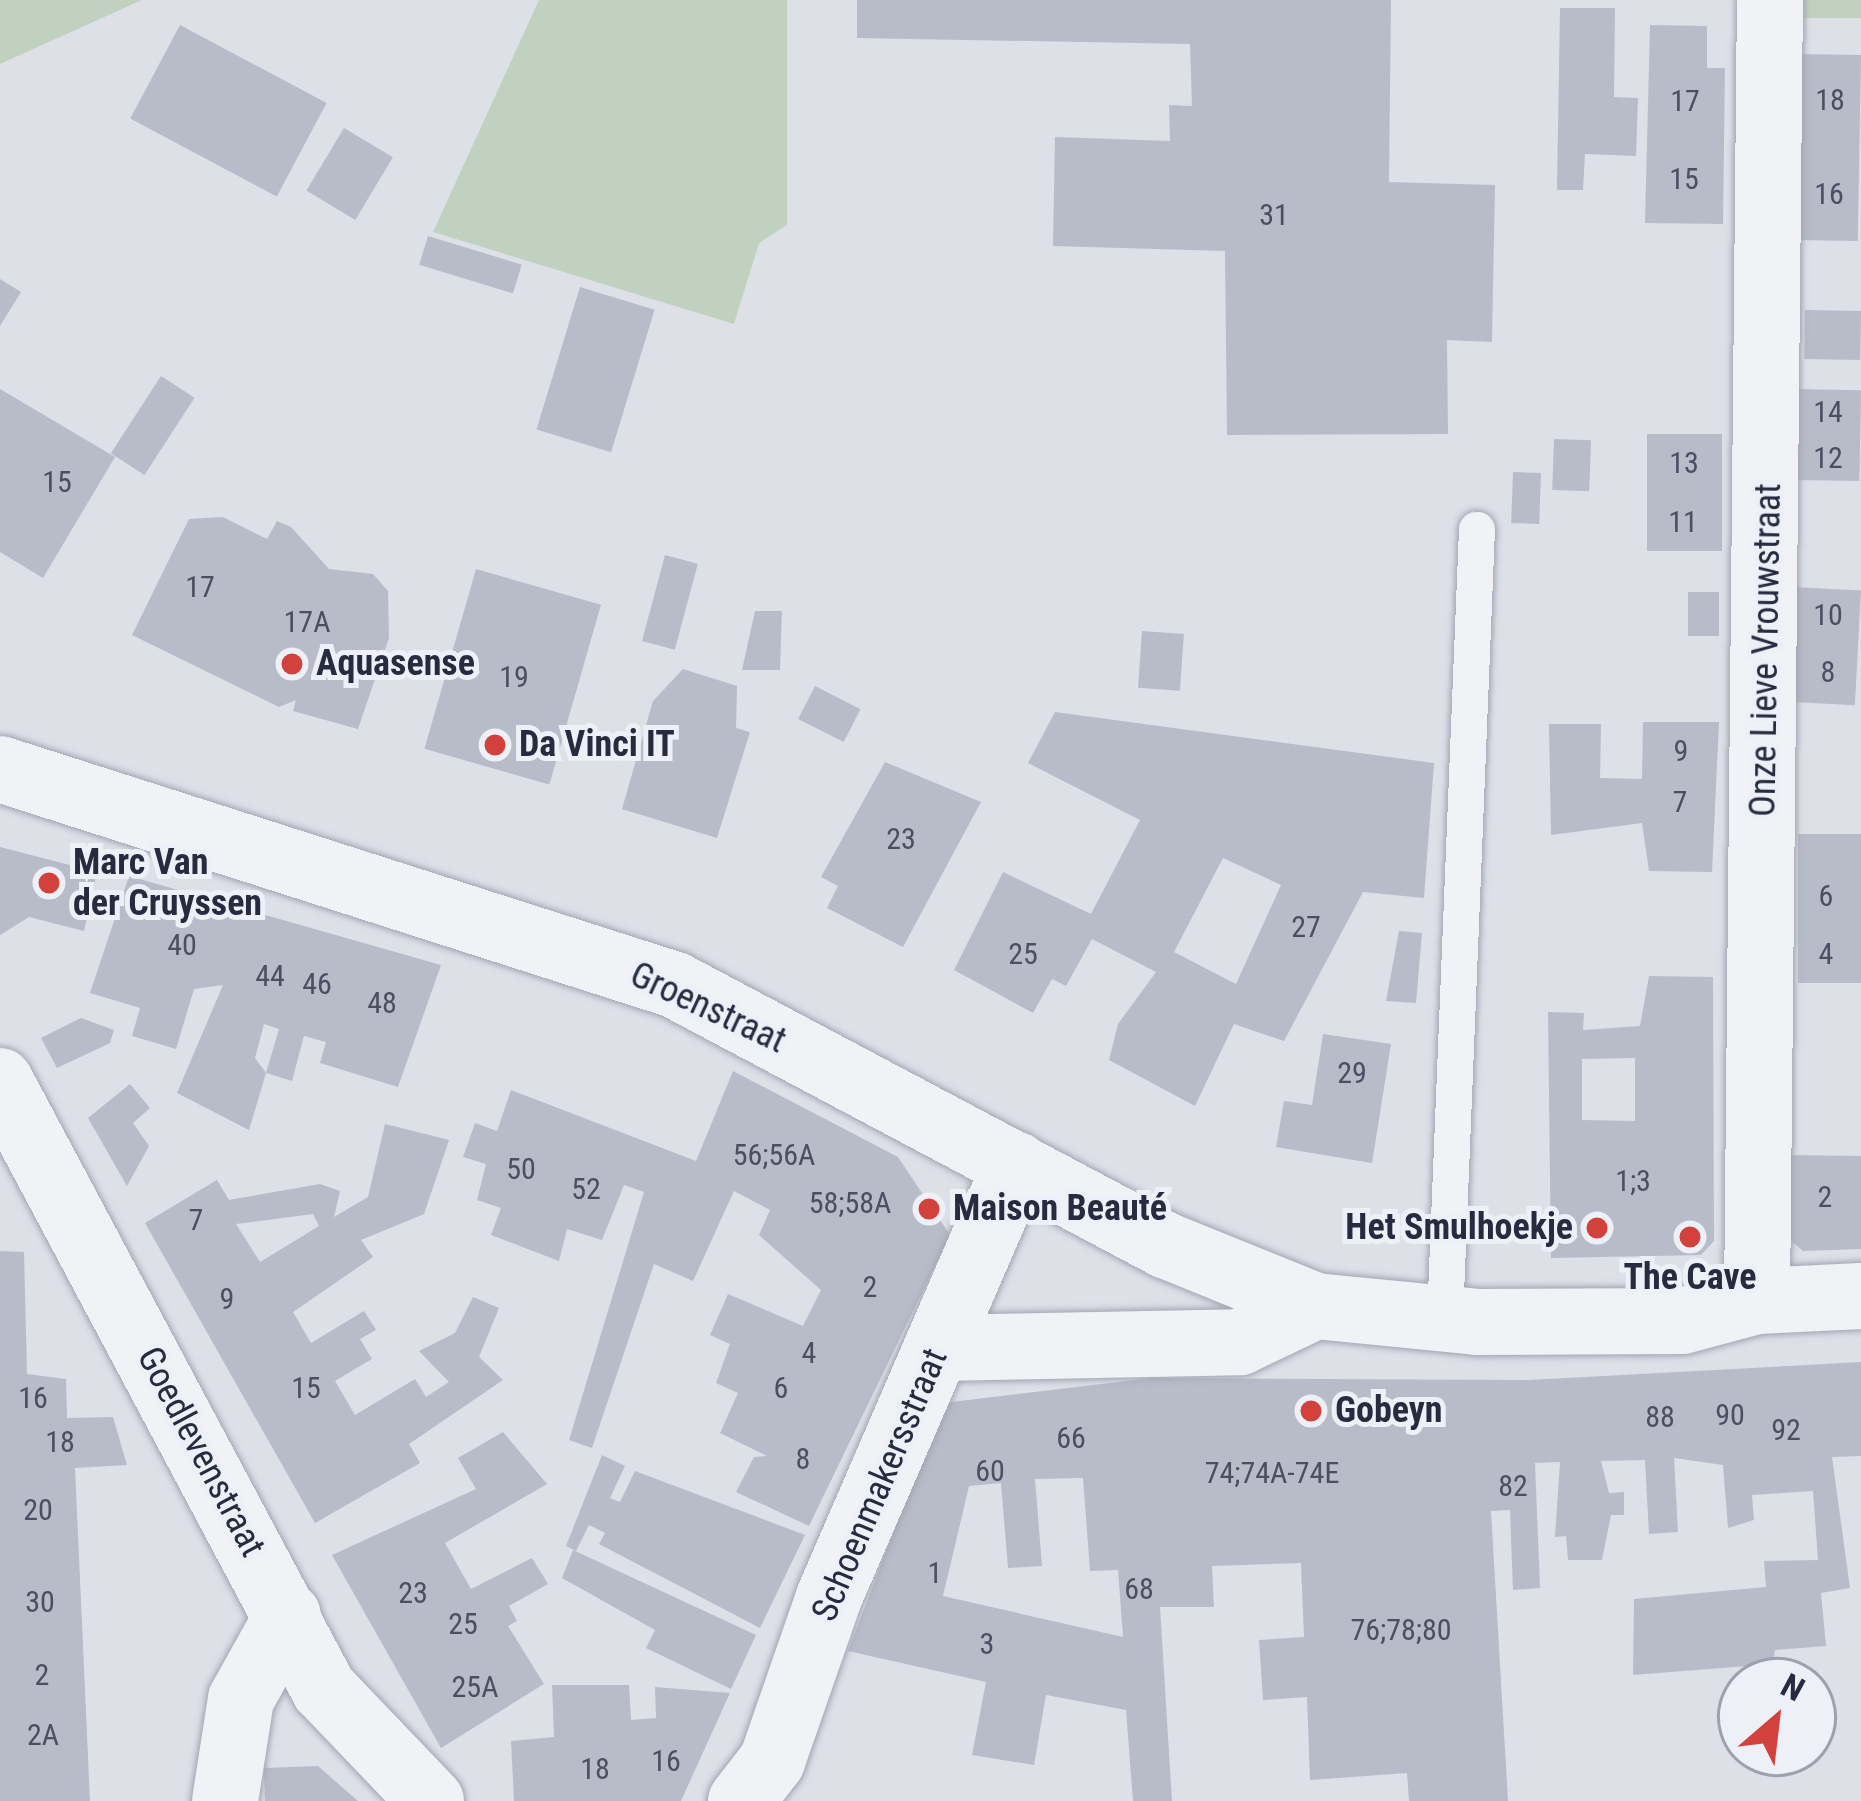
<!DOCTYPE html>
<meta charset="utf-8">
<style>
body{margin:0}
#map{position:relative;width:1861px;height:1801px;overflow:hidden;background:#dee0e8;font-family:"Roboto Condensed",sans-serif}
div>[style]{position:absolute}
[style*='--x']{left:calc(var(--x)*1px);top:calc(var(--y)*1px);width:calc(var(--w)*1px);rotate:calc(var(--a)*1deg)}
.green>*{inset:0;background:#c0d2bf;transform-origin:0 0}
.building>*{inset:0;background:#b8bbc8;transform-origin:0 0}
.roads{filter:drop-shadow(0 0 3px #a3a6b2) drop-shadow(0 0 3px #a3a6b2)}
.service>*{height:36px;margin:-18px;padding:0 18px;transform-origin:18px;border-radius:18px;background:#f1f2f6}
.minor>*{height:66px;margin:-33px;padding:0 33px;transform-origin:33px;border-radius:33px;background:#f1f2f6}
.tertiary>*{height:66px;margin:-33px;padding:0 33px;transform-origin:33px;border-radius:33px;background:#f1f2f6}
.dots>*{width:33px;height:33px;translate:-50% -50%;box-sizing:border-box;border:6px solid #edf0f6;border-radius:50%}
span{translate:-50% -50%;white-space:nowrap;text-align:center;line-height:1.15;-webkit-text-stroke:10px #edf0f6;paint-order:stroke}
.number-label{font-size:30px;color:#4b4f62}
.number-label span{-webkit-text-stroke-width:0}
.street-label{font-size:36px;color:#272b40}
.poi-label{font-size:36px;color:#272b40;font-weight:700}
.left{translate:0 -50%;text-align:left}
.right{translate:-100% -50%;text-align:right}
.north{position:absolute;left:1717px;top:1657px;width:120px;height:120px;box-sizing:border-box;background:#edf0f6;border:3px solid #9ea1ad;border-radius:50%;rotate:28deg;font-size:33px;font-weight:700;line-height:48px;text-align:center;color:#272b40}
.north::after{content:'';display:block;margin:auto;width:42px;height:54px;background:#d3413d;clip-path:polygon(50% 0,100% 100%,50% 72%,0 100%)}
</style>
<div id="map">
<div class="green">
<i style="clip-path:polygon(0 0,142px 0,0 64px)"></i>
<i style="clip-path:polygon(539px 0,787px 0,787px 225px,759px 243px,734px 324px,433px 232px)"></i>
<i style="left:1804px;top:0;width:57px;height:18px"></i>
</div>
<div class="building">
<i style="clip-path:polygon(857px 0,1391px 0,1389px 182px,1495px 185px,1492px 342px,1447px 340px,1448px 434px,1227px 435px,1225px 251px,1053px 246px,1055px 137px,1170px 141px,1169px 105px,1192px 106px,1190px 44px,857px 38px)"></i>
<i style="clip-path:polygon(1560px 8px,1615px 8px,1614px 97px,1638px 98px,1636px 156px,1585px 154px,1583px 190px,1557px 190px)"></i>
<i style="left:180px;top:25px;width:166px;height:106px;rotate:28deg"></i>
<i style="clip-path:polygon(1650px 25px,1707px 26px,1707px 68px,1725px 68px,1723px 224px,1645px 223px)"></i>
<i style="left:1799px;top:54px;width:62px;height:186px;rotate:1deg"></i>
<i style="left:344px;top:128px;width:57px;height:73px;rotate:31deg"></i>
<i style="left:428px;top:236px;width:98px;height:30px;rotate:17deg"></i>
<i style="clip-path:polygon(0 279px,21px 292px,0 326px)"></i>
<i style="left:580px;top:287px;width:78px;height:149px;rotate:17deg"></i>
<i style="left:1805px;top:310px;width:56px;height:49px;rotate:1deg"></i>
<i style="left:161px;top:376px;width:40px;height:92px;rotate:33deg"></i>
<i style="clip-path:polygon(0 389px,115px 457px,43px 578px,0 552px)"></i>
<i style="left:1796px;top:389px;width:65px;height:91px;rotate:1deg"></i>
<i style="left:1647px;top:434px;width:75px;height:117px"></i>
<i style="left:1554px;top:439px;width:37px;height:51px;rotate:2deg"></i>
<i style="left:1513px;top:472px;width:28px;height:51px;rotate:2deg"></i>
<i style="clip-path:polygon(223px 517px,267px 539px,277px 521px,291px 527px,329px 569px,373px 574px,388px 591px,389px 638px,358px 729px,293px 711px,296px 700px,279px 707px,132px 635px,189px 519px)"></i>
<i style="left:665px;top:555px;width:34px;height:89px;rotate:15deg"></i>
<i style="left:476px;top:569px;width:130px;height:187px;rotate:16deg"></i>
<i style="left:1794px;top:587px;width:67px;height:115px;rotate:3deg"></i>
<i style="left:1688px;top:592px;width:31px;height:44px"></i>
<i style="clip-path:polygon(755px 611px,782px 611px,780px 670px,742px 670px)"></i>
<i style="left:1142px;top:631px;width:42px;height:57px;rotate:4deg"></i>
<i style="clip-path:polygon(683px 669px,737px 686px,736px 728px,750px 732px,717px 838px,622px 809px,653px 701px)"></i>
<i style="left:815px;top:686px;width:51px;height:37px;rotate:27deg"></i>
<i style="clip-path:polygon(evenodd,1055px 712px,1434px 763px,1424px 898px,1363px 892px,1284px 1041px,1234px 1024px,1195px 1106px,1109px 1060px,1118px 1024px,1156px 972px,1092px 939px,1066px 986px,1052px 979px,1033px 1013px,954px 970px,1003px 872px,1091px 914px,1140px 820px,1028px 763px,1055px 712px,1223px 858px,1281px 885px,1236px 984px,1174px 952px,1223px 858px)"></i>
<i style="clip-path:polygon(1643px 722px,1719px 722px,1712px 872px,1649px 871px,1642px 823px,1551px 835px,1549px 724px,1601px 724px,1600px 778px,1642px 779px)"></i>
<i style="clip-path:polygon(885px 762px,981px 802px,903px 947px,827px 908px,838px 886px,821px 877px)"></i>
<i style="left:1798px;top:834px;width:63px;height:149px"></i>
<i style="clip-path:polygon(0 847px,97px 872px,84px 931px,29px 917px,0 935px)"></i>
<i style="clip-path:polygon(129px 876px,441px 965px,398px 1087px,320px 1063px,326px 1042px,304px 1036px,292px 1081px,266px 1073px,279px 1029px,264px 1024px,255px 1058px,266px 1073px,249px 1130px,177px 1093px,223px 985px,194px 989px,176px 1049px,132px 1036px,140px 1008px,90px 993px)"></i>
<i style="clip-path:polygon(1399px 931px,1422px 933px,1416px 1003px,1386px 1001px)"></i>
<i style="clip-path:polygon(evenodd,1649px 976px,1713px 977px,1714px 1241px,1701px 1255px,1551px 1258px,1548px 1012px,1584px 1013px,1583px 1030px,1640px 1026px,1649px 976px,1635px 1058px,1635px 1121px,1582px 1120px,1582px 1059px,1635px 1058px)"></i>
<i style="clip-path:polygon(81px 1018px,114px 1030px,110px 1043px,57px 1068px,41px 1038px)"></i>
<i style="clip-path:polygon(1323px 1034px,1391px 1044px,1372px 1163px,1276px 1147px,1284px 1101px,1312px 1105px)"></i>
<i style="clip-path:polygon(733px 1071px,898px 1157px,950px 1235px,809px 1526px,736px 1492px,754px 1457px,767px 1456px,720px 1433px,738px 1393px,716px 1383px,730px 1344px,710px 1335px,728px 1294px,803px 1326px,821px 1290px,759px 1235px,770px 1210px,734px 1191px,693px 1281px,654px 1264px,592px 1448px,569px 1440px,644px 1192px,624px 1185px,602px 1240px,567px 1229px,559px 1261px,491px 1235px,501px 1208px,477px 1200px,486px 1164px,463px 1157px,475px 1123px,497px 1131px,511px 1090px,696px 1161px)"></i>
<i style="clip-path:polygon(130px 1084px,150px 1108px,133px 1123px,149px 1146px,127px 1186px,88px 1118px)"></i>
<i style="clip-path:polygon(evenodd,385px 1124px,449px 1140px,424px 1214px,361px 1240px,373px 1257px,293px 1312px,311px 1343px,364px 1311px,376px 1330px,360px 1339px,372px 1359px,335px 1381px,355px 1415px,415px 1379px,426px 1397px,449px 1382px,419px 1351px,455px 1333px,473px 1297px,499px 1308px,479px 1357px,503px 1380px,409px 1444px,420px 1463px,315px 1523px,145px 1223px,217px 1180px,229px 1200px,320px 1184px,340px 1191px,334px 1217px,368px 1197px,385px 1124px,313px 1214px,319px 1226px,260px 1262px,236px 1224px,313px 1214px)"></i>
<i style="clip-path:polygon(1789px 1155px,1861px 1156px,1861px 1249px,1803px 1251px,1788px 1238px)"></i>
<i style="clip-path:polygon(0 1251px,24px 1252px,27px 1374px,66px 1379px,67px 1418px,113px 1417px,127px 1465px,75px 1468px,90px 1801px,0 1801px)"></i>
<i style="clip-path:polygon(evenodd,1861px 1362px,1861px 1456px,1832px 1457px,1850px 1588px,1821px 1593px,1826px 1646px,1775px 1650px,1773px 1664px,1633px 1675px,1634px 1599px,1766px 1587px,1764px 1561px,1818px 1560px,1813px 1491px,1752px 1495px,1754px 1520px,1728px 1528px,1723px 1465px,1674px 1458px,1678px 1532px,1649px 1534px,1645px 1460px,1601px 1461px,1609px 1493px,1624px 1492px,1624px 1515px,1611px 1515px,1602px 1560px,1568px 1560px,1566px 1536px,1555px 1537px,1560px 1462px,1535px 1463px,1540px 1588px,1513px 1590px,1510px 1510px,1491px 1511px,1508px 1801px,1409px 1801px,1407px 1773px,1310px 1780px,1307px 1697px,1263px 1700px,1259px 1640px,1304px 1637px,1301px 1563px,1212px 1566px,1214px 1607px,1160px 1607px,1172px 1801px,1133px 1801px,1126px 1710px,1046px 1695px,1034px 1765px,972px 1755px,986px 1682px,848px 1651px,943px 1403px,1151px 1378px,1529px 1380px,1861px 1362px,1083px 1478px,1090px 1571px,1118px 1570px,1123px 1637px,943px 1596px,969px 1486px,1001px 1483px,1008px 1568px,1042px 1566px,1035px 1479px,1083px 1478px)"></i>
<i style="clip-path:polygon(503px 1432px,547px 1484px,445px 1543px,471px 1589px,532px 1558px,548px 1584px,509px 1606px,517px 1621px,508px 1626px,544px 1684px,441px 1748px,332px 1555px,476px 1489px,458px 1458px)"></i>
<i style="clip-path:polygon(602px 1455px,625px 1466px,610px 1498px,620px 1502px,635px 1471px,805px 1535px,760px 1628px,599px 1544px,605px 1533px,589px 1525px,576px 1551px,566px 1546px)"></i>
<i style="clip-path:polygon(573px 1550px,756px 1635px,731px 1689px,646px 1648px,655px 1630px,562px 1578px)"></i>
<i style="clip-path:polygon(552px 1685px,629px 1685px,631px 1720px,656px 1718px,655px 1687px,730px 1693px,681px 1801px,514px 1801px,511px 1741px,554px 1737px)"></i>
<i style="clip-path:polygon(318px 1766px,358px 1801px,265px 1801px,264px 1768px)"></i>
</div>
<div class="roads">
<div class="service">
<i style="--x:1445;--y:1319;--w:790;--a:-87.68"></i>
</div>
<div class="minor">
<i style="--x:0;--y:1081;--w:689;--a:61.95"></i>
<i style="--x:324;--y:1689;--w:155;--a:46.3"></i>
<i style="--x:1757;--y:1301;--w:1301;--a:-89.43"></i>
<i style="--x:939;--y:1348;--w:301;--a:-1.1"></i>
<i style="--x:1240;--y:1342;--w:83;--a:-25.6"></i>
<i style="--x:225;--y:1801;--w:103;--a:-81.1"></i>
<i style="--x:241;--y:1699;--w:96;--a:-60.8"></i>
<i style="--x:741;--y:1801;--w:51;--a:-52.2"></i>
<i style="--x:772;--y:1761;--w:174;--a:-70.8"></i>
<i style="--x:829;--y:1597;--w:471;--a:-66.6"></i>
</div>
<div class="tertiary">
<i style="--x:0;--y:769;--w:709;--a:17.74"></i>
<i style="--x:675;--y:985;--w:555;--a:27.95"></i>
<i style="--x:1165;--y:1245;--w:162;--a:22.1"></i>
<i style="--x:1315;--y:1306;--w:163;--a:5.6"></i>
<i style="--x:1477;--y:1322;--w:205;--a:-0.3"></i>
<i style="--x:1682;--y:1321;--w:78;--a:-14.9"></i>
<i style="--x:1757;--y:1301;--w:104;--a:-2.8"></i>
</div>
</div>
<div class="dots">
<i style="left:292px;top:664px;background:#d3413d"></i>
<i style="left:495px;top:745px;background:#d3413d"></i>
<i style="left:49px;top:883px;background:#d3413d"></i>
<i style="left:929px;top:1209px;background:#d3413d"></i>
<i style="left:1597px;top:1228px;background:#d3413d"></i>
<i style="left:1690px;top:1237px;background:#d3413d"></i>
<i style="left:1311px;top:1411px;background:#d3413d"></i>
</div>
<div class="number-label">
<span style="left:1830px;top:100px">18</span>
<span style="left:1685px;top:101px">17</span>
<span style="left:1684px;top:179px">15</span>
<span style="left:1829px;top:194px">16</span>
<span style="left:1274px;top:215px">31</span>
<span style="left:1828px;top:412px">14</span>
<span style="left:1828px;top:458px">12</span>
<span style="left:1684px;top:463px">13</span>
<span style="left:57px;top:482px">15</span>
<span style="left:1683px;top:522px">11</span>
<span style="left:200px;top:587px">17</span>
<span style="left:1828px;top:615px">10</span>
<span style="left:307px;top:622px">17A</span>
<span style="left:1828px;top:672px">8</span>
<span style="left:514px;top:677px">19</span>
<span style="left:1681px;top:751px">9</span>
<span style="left:1680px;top:802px">7</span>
<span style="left:901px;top:839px">23</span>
<span style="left:1826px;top:896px">6</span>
<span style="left:1306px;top:927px">27</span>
<span style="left:182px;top:945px">40</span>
<span style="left:1023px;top:954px">25</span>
<span style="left:1826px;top:954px">4</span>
<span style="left:270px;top:976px">44</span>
<span style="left:317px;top:984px">46</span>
<span style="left:382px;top:1003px">48</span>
<span style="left:1352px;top:1073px">29</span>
<span style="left:774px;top:1155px">56;56A</span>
<span style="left:521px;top:1169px">50</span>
<span style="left:1633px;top:1181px">1;3</span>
<span style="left:586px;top:1189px">52</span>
<span style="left:1825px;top:1197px">2</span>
<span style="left:850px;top:1203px">58;58A</span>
<span style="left:196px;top:1220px">7</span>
<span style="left:870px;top:1287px">2</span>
<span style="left:227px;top:1299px">9</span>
<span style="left:809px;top:1353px">4</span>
<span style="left:306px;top:1388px">15</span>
<span style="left:781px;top:1388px">6</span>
<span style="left:33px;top:1398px">16</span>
<span style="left:1730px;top:1415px">90</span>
<span style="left:1660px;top:1417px">88</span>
<span style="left:1786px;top:1430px">92</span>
<span style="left:1071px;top:1438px">66</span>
<span style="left:60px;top:1442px">18</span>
<span style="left:803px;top:1459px">8</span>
<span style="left:990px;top:1471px">60</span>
<span style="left:1272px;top:1473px">74;74A-74E</span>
<span style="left:1513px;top:1486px">82</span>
<span style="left:38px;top:1510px">20</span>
<span style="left:935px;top:1573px">1</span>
<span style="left:1139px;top:1589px">68</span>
<span style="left:413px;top:1593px">23</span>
<span style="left:40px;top:1602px">30</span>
<span style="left:463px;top:1624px">25</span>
<span style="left:1401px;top:1630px">76;78;80</span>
<span style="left:987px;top:1644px">3</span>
<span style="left:42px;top:1675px">2</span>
<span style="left:475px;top:1687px">25A</span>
<span style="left:43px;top:1735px">2A</span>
<span style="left:666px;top:1761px">16</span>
<span style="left:595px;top:1769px">18</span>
</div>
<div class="street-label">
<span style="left:1766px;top:650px;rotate:-89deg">Onze Lieve Vrouwstraat</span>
<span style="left:708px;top:1008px;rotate:25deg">Groenstraat</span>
<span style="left:201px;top:1452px;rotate:62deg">Goedlevenstraat</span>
<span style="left:880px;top:1485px;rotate:-67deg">Schoenmakersstraat</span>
</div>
<div class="poi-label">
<span class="left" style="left:316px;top:664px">Aquasense</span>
<span class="left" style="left:519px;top:745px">Da Vinci IT</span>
<span class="left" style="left:73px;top:883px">Marc Van<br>der Cruyssen</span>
<span class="left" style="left:953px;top:1209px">Maison Beauté</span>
<span class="right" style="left:1573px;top:1228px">Het Smulhoekje</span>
<span style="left:1690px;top:1278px">The Cave</span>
<span class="left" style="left:1335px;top:1411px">Gobeyn</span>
</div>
<div class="north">N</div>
</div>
